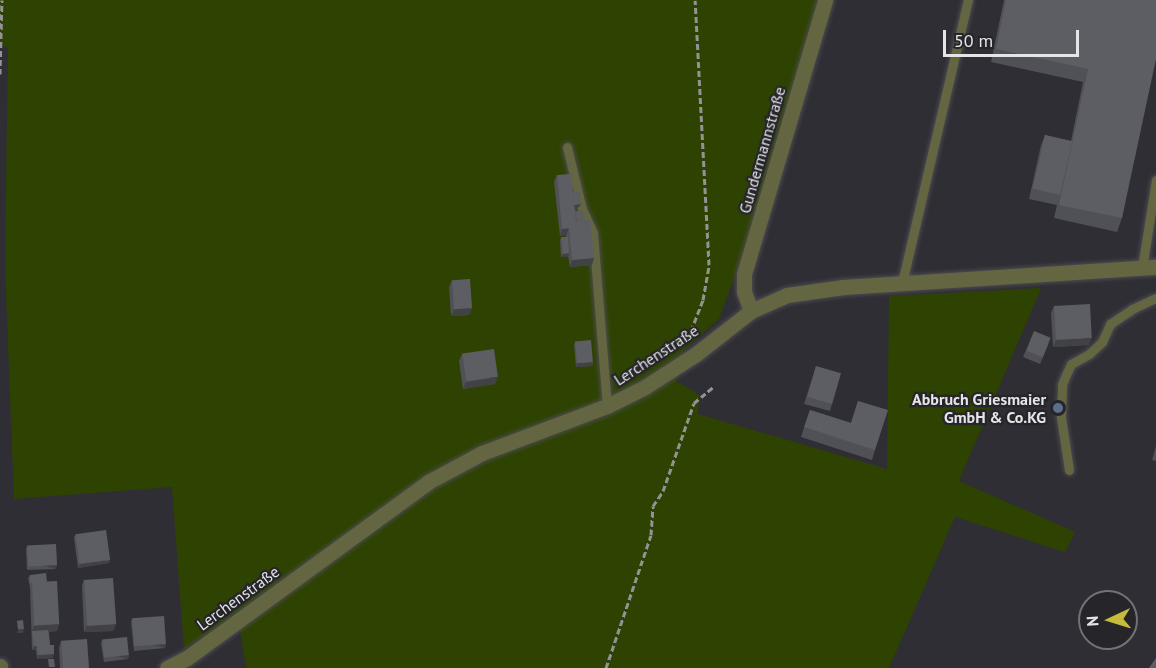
<!DOCTYPE html>
<meta charset="utf-8">
<style>
body{margin:0}
#map{position:relative;width:1156px;height:668px;overflow:hidden;background:#2f2e34;font-family:"PT Sans",sans-serif}
div>[style]{position:absolute}
[style*='--x']{left:calc(var(--x)*1px);top:calc(var(--y)*1px);width:calc(var(--w)*1px);rotate:calc(var(--a)*1deg)}
.green>*{inset:0;background:#2e4301}
.path>*{height:3px;margin-top:-1.5px;transform-origin:0;background:repeating-linear-gradient(90deg,#939296 0 6px,transparent 0 9px)}
.roads{filter:drop-shadow(0 0 2px #4c4b51) drop-shadow(0 0 2px #4c4b51)}
.service>*{height:9px;margin:-4.5px;padding:0 4.5px;transform-origin:4.5px;border-radius:4.5px;background:#646541}
.minor>*{height:15px;margin:-7.5px;padding:0 7.5px;transform-origin:7.5px;border-radius:7.5px;background:#646541}
.wall>*{inset:0;background:#505156}
.shaded-wall>*{inset:0;background:#414246;transform-origin:0 0}
.building>*{inset:0;background:#5d5e64;transform-origin:0 0}
.dots>*{width:16px;height:16px;translate:-50% -50%;box-sizing:border-box;border:3px solid #25252a;border-radius:50%}
span{translate:-50% -50%;white-space:nowrap;text-align:center;line-height:1.15;-webkit-text-stroke:4.5px #25252a;paint-order:stroke}
.street-label{font-size:16px;color:#e5e5e8}
.poi-label{font-size:16px;color:#e5e5e8;font-weight:700}
.right{translate:-100% -50%;text-align:right}
.north{position:absolute;left:1078px;top:590px;width:60px;height:60px;box-sizing:border-box;background:#25252a;border:2px solid #727276;border-radius:50%;rotate:266deg;font-size:16px;font-weight:700;line-height:24px;text-align:center;color:#e5e5e8}
.north::after{content:'';display:block;margin:auto;width:21px;height:27px;background:#c7bb3c;clip-path:polygon(50% 0,100% 100%,50% 72%,0 100%)}
.scale{position:absolute;left:943px;top:30px;width:136px;height:27px;box-sizing:border-box;border:3px solid #e5e5e8;border-top:0;padding-left:8px;font-size:18px;line-height:21px;white-space:nowrap;color:#e5e5e8;-webkit-text-stroke:4px #25252a;paint-order:stroke}
</style>
<div id="map">
<div class="green">
<i style="clip-path:polygon(0 0,820px 0,744px 251px,719px 319px,684px 350px,676px 381px,699px 395px,698px 414px,887px 469px,889px 296px,1041px 288px,959px 481px,1075px 532px,1065px 552px,955px 517px,889px 668px,246px 668px,240px 631px,200px 638px,184px 649px,172px 487px,14px 499px,5px 265px,8px 48px,0 44px)"></i>
</div>
<div class="path">
<i style="--x:0;--y:74;--w:74;--a:-88.5"></i>
<i style="--x:693;--y:337;--w:6;--a:-108"></i>
<i style="--x:691;--y:331;--w:33;--a:-69"></i>
<i style="--x:703;--y:300;--w:36;--a:-80"></i>
<i style="--x:709;--y:265;--w:265;--a:-93"></i>
<i style="--x:606;--y:668;--w:140;--a:-71.3"></i>
<i style="--x:651;--y:535;--w:29;--a:-86"></i>
<i style="--x:653;--y:506;--w:18;--a:-56"></i>
<i style="--x:663;--y:491;--w:93;--a:-70.6"></i>
<i style="--x:694;--y:403;--w:26;--a:-40"></i>
</div>
<div class="roads">
<div class="service">
<i style="--x:567;--y:147;--w:64;--a:76.4"></i>
<i style="--x:582;--y:209;--w:26;--a:65"></i>
<i style="--x:593;--y:233;--w:174;--a:85.4"></i>
<i style="--x:1142;--y:268;--w:89;--a:-81"></i>
<i style="--x:902;--y:283;--w:291;--a:-76.9"></i>
<i style="--x:1069;--y:470;--w:54;--a:-98.6"></i>
<i style="--x:1061;--y:417;--w:33;--a:-88"></i>
<i style="--x:1062;--y:384;--w:22;--a:-66"></i>
<i style="--x:1071;--y:364;--w:21;--a:-29"></i>
<i style="--x:1089;--y:354;--w:18;--a:-43"></i>
<i style="--x:1102;--y:342;--w:20;--a:-66"></i>
<i style="--x:1110;--y:324;--w:27;--a:-34"></i>
<i style="--x:1132;--y:309;--w:26;--a:-25"></i>
</div>
<div class="minor">
<i style="--x:751;--y:311;--w:20;--a:-110"></i>
<i style="--x:744;--y:292;--w:18;--a:-90"></i>
<i style="--x:744;--y:274;--w:286;--a:-73.5"></i>
<i style="--x:0;--y:666;--w:2;--a:90"></i>
<i style="--x:167;--y:668;--w:22;--a:-27"></i>
<i style="--x:187;--y:658;--w:298;--a:-36.1"></i>
<i style="--x:428;--y:482;--w:61;--a:-28.2"></i>
<i style="--x:482;--y:453;--w:134;--a:-20.6"></i>
<i style="--x:607;--y:406;--w:42;--a:-26.6"></i>
<i style="--x:645;--y:387;--w:61;--a:-32.9"></i>
<i style="--x:696;--y:354;--w:70;--a:-38"></i>
<i style="--x:751;--y:311;--w:39;--a:-24"></i>
<i style="--x:787;--y:295;--w:57;--a:-8.1"></i>
<i style="--x:843;--y:287;--w:314;--a:-3.7"></i>
</div>
</div>
<div class="wall">
<i style="clip-path:polygon(1004px 0,1156px 0,1122px 218px,1117px 232px,1054px 218px,1057px 205px,1029px 199px,1041px 145px,1045px 135px,1071px 141px,1083px 82px,991px 62px)"></i>
<i style="clip-path:polygon(557px 175px,573px 192px,579px 207px,575px 208px,592px 265px,570px 267px,568px 256px,561px 257px,560px 241px,561px 237px,566px 237px,566px 235px,560px 236px,554px 182px)"></i>
<i style="clip-path:polygon(452px 280px,472px 308px,469px 315px,451px 316px,449px 287px)"></i>
<i style="clip-path:polygon(1054px 306px,1089px 345px,1053px 347px,1051px 313px)"></i>
<i style="clip-path:polygon(575px 342px,593px 362px,592px 366px,576px 367px,574px 345px)"></i>
<i style="clip-path:polygon(1048px 345px,1040px 364px,1023px 357px,1026px 350px)"></i>
<i style="clip-path:polygon(462px 354px,495px 384px,463px 389px,459px 361px)"></i>
<i style="clip-path:polygon(816px 366px,832px 404px,830px 411px,804px 404px)"></i>
<i style="clip-path:polygon(858px 401px,875px 450px,872px 460px,801px 437px,810px 410px,851px 423px)"></i>
<i style="clip-path:polygon(1156px 446px,1156px 461px,1152px 460px)"></i>
<i style="clip-path:polygon(75px 535px,110px 560px,109px 563px,78px 568px,74px 538px)"></i>
<i style="clip-path:polygon(27px 546px,56px 569px,27px 570px,26px 549px)"></i>
<i style="clip-path:polygon(30px 575px,47px 582px,59px 624px,57px 631px,49px 632px,50px 645px,53px 658px,37px 659px,36px 650px,32px 650px,30px 588px,28px 578px)"></i>
<i style="clip-path:polygon(84px 579px,116px 624px,113px 631px,84px 632px,82px 586px)"></i>
<i style="clip-path:polygon(132px 619px,165px 648px,134px 651px,131px 622px)"></i>
<i style="clip-path:polygon(102px 640px,129px 655px,128px 659px,104px 662px,101px 644px)"></i>
<i style="clip-path:polygon(61px 641px,89px 668px,60px 668px,59px 648px)"></i>
</div>
<div class="shaded-wall">
<i style="clip-path:polygon(581px 204px,579px 207px,571px 209px,573px 205px)"></i>
<i style="clip-path:polygon(569px 228px,566px 235px,560px 236px,562px 229px)"></i>
<i style="clip-path:polygon(569px 253px,568px 257px,561px 257px,563px 254px)"></i>
<i style="clip-path:polygon(594px 258px,592px 265px,570px 267px,572px 260px)"></i>
<i style="clip-path:polygon(472px 308px,469px 315px,451px 316px,454px 309px)"></i>
<i style="clip-path:polygon(1092px 338px,1089px 345px,1053px 347px,1056px 340px)"></i>
<i style="clip-path:polygon(593px 362px,592px 366px,576px 367px,577px 363px)"></i>
<i style="clip-path:polygon(498px 377px,495px 384px,463px 389px,466px 382px)"></i>
<i style="clip-path:polygon(110px 560px,109px 563px,78px 568px,79px 564px)"></i>
<i style="left:57px;top:565px;width:4px;height:29px;rotate:104deg"></i>
<i style="clip-path:polygon(59px 624px,57px 631px,33px 633px,32px 631px,31px 633px,34px 626px)"></i>
<i style="clip-path:polygon(116px 624px,113px 631px,84px 632px,87px 625px)"></i>
<i style="clip-path:polygon(24px 629px,23px 633px,17px 633px,18px 630px)"></i>
<i style="left:166px;top:644px;width:4px;height:31px;rotate:104deg"></i>
<i style="clip-path:polygon(34px 646px,37px 646px,36px 650px,32px 650px)"></i>
<i style="clip-path:polygon(54px 654px,53px 658px,37px 659px,38px 655px)"></i>
<i style="left:129px;top:655px;width:4px;height:24px;rotate:104deg"></i>
</div>
<div class="building">
<i style="clip-path:polygon(1006px 0,1156px 0,1156px 59px,1122px 218px,1059px 205px,1088px 69px,996px 49px)"></i>
<i style="left:1045px;top:135px;width:28px;height:55px;rotate:13deg"></i>
<i style="clip-path:polygon(571px 174px,576px 221px,590px 219px,594px 258px,572px 260px,569px 228px,562px 229px,557px 175px)"></i>
<i style="clip-path:polygon(579px 191px,581px 204px,574px 205px,573px 192px)"></i>
<i style="left:583px;top:210px;width:10px;height:8px;rotate:79deg"></i>
<i style="clip-path:polygon(561px 237px,568px 237px,569px 253px,563px 254px)"></i>
<i style="left:470px;top:279px;width:29px;height:18px;rotate:86deg"></i>
<i style="left:1090px;top:304px;width:34px;height:36px;rotate:87deg"></i>
<i style="left:1034px;top:331px;width:18px;height:21px;rotate:22deg"></i>
<i style="left:591px;top:340px;width:22px;height:16px;rotate:85deg"></i>
<i style="left:494px;top:349px;width:28px;height:32px;rotate:82deg"></i>
<i style="left:816px;top:366px;width:26px;height:32px;rotate:16deg"></i>
<i style="clip-path:polygon(858px 401px,888px 410px,875px 450px,804px 427px,810px 410px,851px 423px)"></i>
<i style="left:106px;top:530px;width:30px;height:31px;rotate:82deg"></i>
<i style="left:56px;top:544px;width:21px;height:29px;rotate:87deg"></i>
<i style="clip-path:polygon(46px 573px,47px 582px,32px 582px,30px 584px,30px 575px)"></i>
<i style="left:113px;top:578px;width:46px;height:29px;rotate:86deg"></i>
<i style="left:57px;top:581px;width:43px;height:25px;rotate:87deg"></i>
<i style="left:164px;top:616px;width:28px;height:32px;rotate:86deg"></i>
<i style="left:23px;top:620px;width:9px;height:6px;rotate:84deg"></i>
<i style="clip-path:polygon(48px 630px,50px 645px,54px 645px,54px 654px,38px 655px,37px 646px,34px 646px,32px 631px)"></i>
<i style="left:127px;top:637px;width:18px;height:25px;rotate:84deg"></i>
<i style="left:87px;top:639px;width:29px;height:26px;rotate:86deg"></i>
<i style="clip-path:polygon(1156px 658px,1156px 668px,1149px 668px)"></i>
<i style="clip-path:polygon(48px 659px,54px 659px,55px 667px,49px 667px)"></i>
</div>
<div class="dots">
<i style="left:1058px;top:408px;background:#5c6f8a"></i>
</div>
<div class="street-label">
<span style="left:762px;top:150px;rotate:-74deg">Gundermannstraße</span>
<span style="left:656px;top:355px;rotate:-33deg">Lerchenstraße</span>
<span style="left:238px;top:598px;rotate:-36deg">Lerchenstraße</span>
</div>
<div class="poi-label">
<span class="right" style="left:1046px;top:408px">Abbruch Griesmaier<br>GmbH &amp; Co.KG</span>
</div>
<div class="north">N</div>
<div class="scale">50 m</div>
</div>
